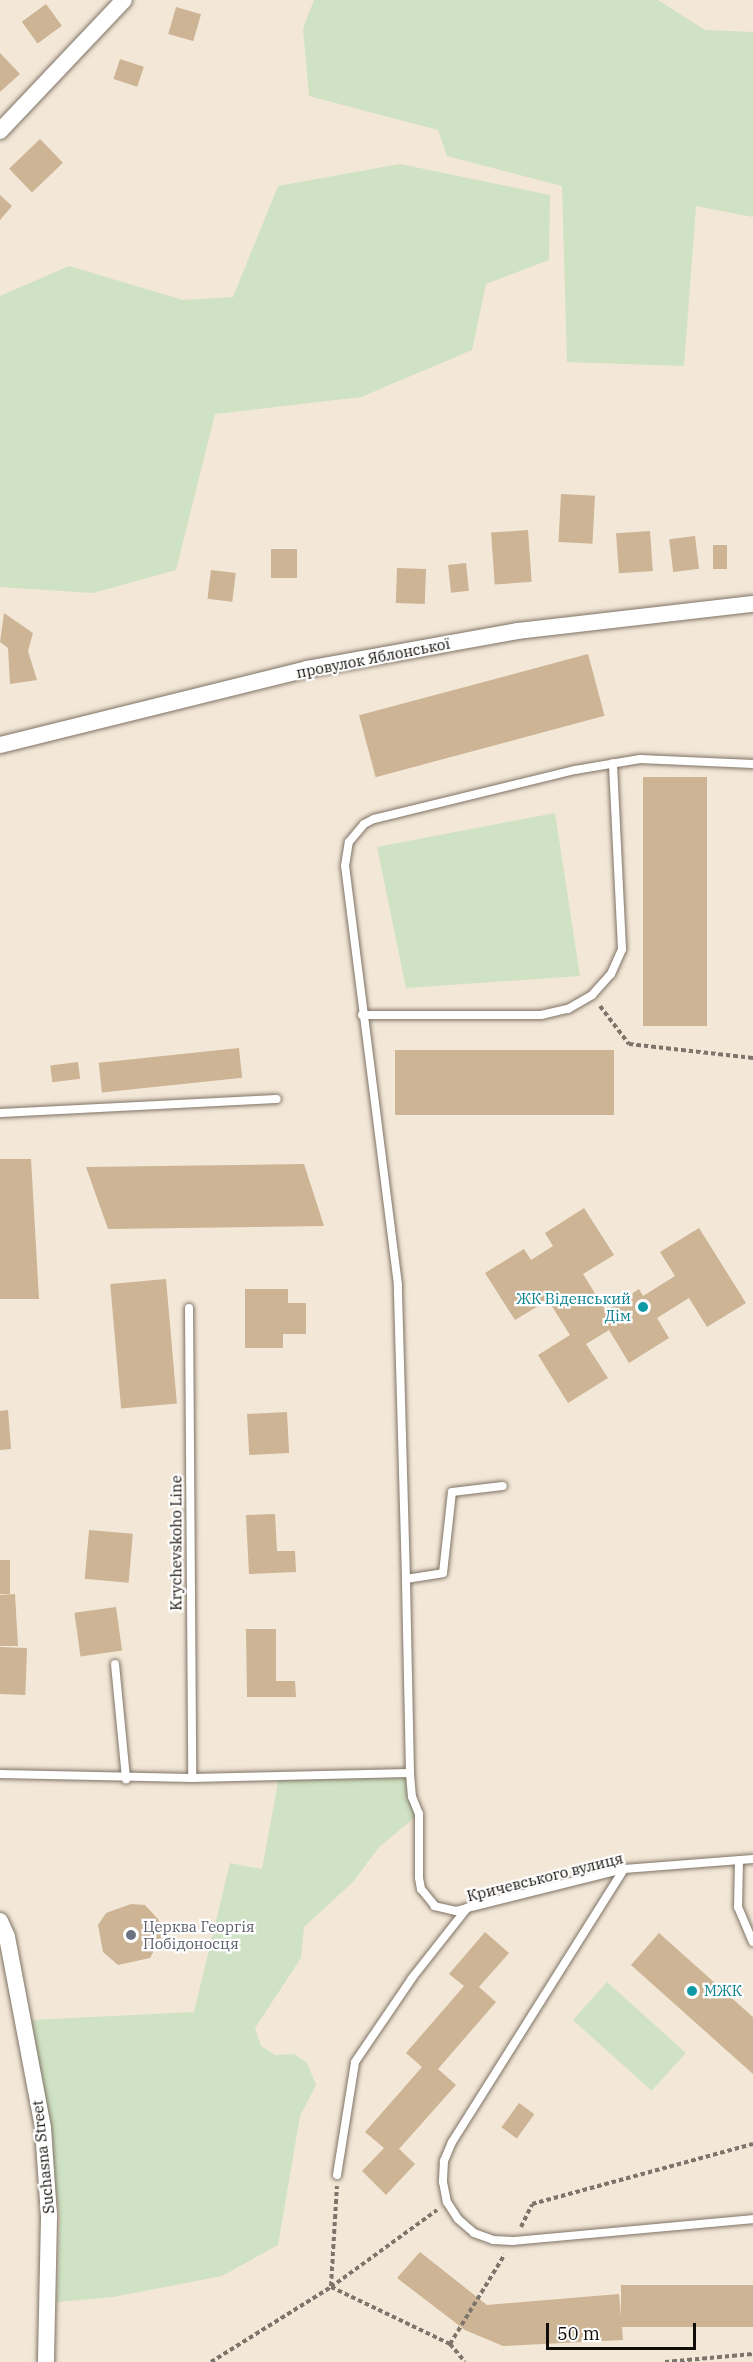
<!DOCTYPE html>
<meta charset="utf-8">
<style>
body{margin:0}
#map{position:relative;width:753px;height:2362px;overflow:hidden;background:#f3e7d7;font-family:"IBM Plex Serif",serif}
div>[style]{position:absolute}
[style*='--x']{left:calc(var(--x)*1px);top:calc(var(--y)*1px);width:calc(var(--w)*1px);rotate:calc(var(--a)*1deg)}
.green>*{inset:0;background:#cfe2c3;transform-origin:0 0}
.building>*{inset:0;background:#ccb495;transform-origin:0 0}
.path>*{height:4px;margin-top:-2px;transform-origin:0;background:repeating-linear-gradient(90deg,#7d756b 0 4.5px,transparent 0 7.5px)}
.roads{filter:drop-shadow(0 0 2px #7e7365) drop-shadow(0 0 2px #7e7365)}
.service>*{height:8px;margin:-4px;padding:0 4px;transform-origin:4px;border-radius:4px;background:#fff}
.minor>*{height:16px;margin:-8px;padding:0 8px;transform-origin:8px;border-radius:8px;background:#fff}
.dots>*{width:16px;height:16px;translate:-50% -50%;box-sizing:border-box;border:3px solid #fff;border-radius:50%}
span{translate:-50% -50%;white-space:nowrap;text-align:center;line-height:1.15;-webkit-text-stroke:4.5px #fff;paint-order:stroke}
.street-label{font-size:15px;color:#110d08}
.culture-label{font-size:15px;color:#0d838f}
.right{translate:-100% -50%;text-align:right}
.left{translate:0 -50%;text-align:left}
.worship-label{font-size:15px;color:#5b616d}
.scale{position:absolute;left:546px;top:2323px;width:150px;height:27px;box-sizing:border-box;border:3px solid #110d08;border-top:0;padding-left:8px;font-size:18px;line-height:21px;white-space:nowrap;color:#110d08;-webkit-text-stroke:4px #fff;paint-order:stroke}
</style>
<div id="map">
<div class="green">
<i style="clip-path:polygon(314px 0,658px 0,705px 30px,753px 32px,753px 217px,696px 206px,684px 366px,567px 362px,562px 186px,447px 156px,438px 130px,309px 96px,303px 29px)"></i>
<i style="clip-path:polygon(400px 164px,550px 195px,549px 260px,486px 284px,472px 350px,361px 397px,215px 414px,176px 570px,93px 593px,0 587px,0 296px,69px 266px,183px 300px,233px 297px,278px 186px)"></i>
<i style="clip-path:polygon(555px 813px,580px 976px,406px 988px,377px 847px)"></i>
<i style="clip-path:polygon(410px 1773px,419px 1814px,379px 1847px,353px 1882px,304px 1927px,301px 1958px,255px 2028px,261px 2046px,275px 2055px,294px 2054px,307px 2063px,316px 2085px,300px 2116px,278px 2245px,222px 2276px,113px 2297px,57px 2302px,60px 2216px,32px 2020px,194px 2012px,230px 1863px,262px 1869px,279px 1777px)"></i>
<i style="left:607px;top:1982px;width:106px;height:51px;rotate:42deg"></i>
</div>
<div class="building">
<i style="left:46px;top:4px;width:27px;height:30px;rotate:54deg"></i>
<i style="left:176px;top:7px;width:26px;height:28px;rotate:16deg"></i>
<i style="clip-path:polygon(0 53px,20px 74px,0 92px)"></i>
<i style="left:120px;top:59px;width:25px;height:21px;rotate:18deg"></i>
<i style="left:40px;top:139px;width:33px;height:43px;rotate:46deg"></i>
<i style="clip-path:polygon(0 195px,12px 206px,0 220px)"></i>
<i style="left:561px;top:494px;width:34px;height:48px;rotate:3deg"></i>
<i style="left:528px;top:530px;width:52px;height:37px;rotate:86deg"></i>
<i style="left:650px;top:531px;width:40px;height:34px;rotate:86deg"></i>
<i style="left:695px;top:536px;width:33px;height:26px;rotate:83deg"></i>
<i style="left:713px;top:545px;width:14px;height:24px"></i>
<i style="left:271px;top:549px;width:26px;height:29px"></i>
<i style="left:466px;top:563px;width:28px;height:18px;rotate:84deg"></i>
<i style="left:397px;top:568px;width:29px;height:35px;rotate:2deg"></i>
<i style="left:211px;top:570px;width:25px;height:29px;rotate:7deg"></i>
<i style="clip-path:polygon(4px 613px,33px 633px,28px 651px,37px 680px,10px 684px,8px 648px,0 642px)"></i>
<i style="left:588px;top:654px;width:64px;height:237px;rotate:75deg"></i>
<i style="left:643px;top:777px;width:64px;height:249px"></i>
<i style="left:239px;top:1048px;width:30px;height:141px;rotate:84deg"></i>
<i style="left:395px;top:1050px;width:219px;height:65px"></i>
<i style="left:78px;top:1062px;width:17px;height:28px;rotate:83deg"></i>
<i style="clip-path:polygon(0 1159px,31px 1159px,39px 1299px,0 1299px)"></i>
<i style="clip-path:polygon(304px 1164px,324px 1226px,108px 1229px,86px 1167px)"></i>
<i style="clip-path:polygon(584px 1208px,614px 1255px,583px 1274px,606px 1311px,639px 1289px,643px 1296px,675px 1276px,660px 1252px,699px 1228px,746px 1303px,707px 1327px,689px 1298px,657px 1318px,669px 1338px,629px 1363px,609px 1330px,586px 1344px,608px 1378px,568px 1403px,538px 1355px,570px 1335px,548px 1300px,515px 1320px,485px 1273px,524px 1249px,531px 1260px,553px 1246px,545px 1233px)"></i>
<i style="left:166px;top:1279px;width:125px;height:56px;rotate:85deg"></i>
<i style="clip-path:polygon(245px 1289px,288px 1289px,288px 1303px,306px 1303px,306px 1334px,283px 1334px,283px 1348px,245px 1348px)"></i>
<i style="clip-path:polygon(8px 1410px,11px 1449px,0 1450px,0 1411px)"></i>
<i style="left:287px;top:1412px;width:41px;height:40px;rotate:87deg"></i>
<i style="clip-path:polygon(275px 1514px,277px 1551px,295px 1551px,296px 1572px,249px 1574px,246px 1515px)"></i>
<i style="left:89px;top:1530px;width:44px;height:49px;rotate:5deg"></i>
<i style="left:0;top:1560px;width:10px;height:34px"></i>
<i style="clip-path:polygon(15px 1594px,18px 1646px,0 1646px,0 1595px)"></i>
<i style="left:116px;top:1607px;width:44px;height:42px;rotate:82deg"></i>
<i style="clip-path:polygon(246px 1629px,276px 1629px,276px 1681px,295px 1681px,296px 1697px,247px 1697px)"></i>
<i style="left:0;top:1647px;width:27px;height:47px;rotate:2deg"></i>
<i style="clip-path:polygon(131px 1904px,145px 1905px,158px 1919px,164px 1932px,150px 1958px,118px 1965px,103px 1952px,98px 1925px,106px 1913px)"></i>
<i style="clip-path:polygon(485px 1932px,509px 1953px,479px 1987px,496px 2002px,438px 2069px,456px 2085px,399px 2149px,415px 2164px,386px 2195px,362px 2171px,384px 2148px,365px 2132px,422px 2067px,406px 2053px,464px 1986px,449px 1974px)"></i>
<i style="clip-path:polygon(659px 1933px,753px 2017px,753px 2074px,631px 1965px)"></i>
<i style="left:519px;top:2103px;width:19px;height:30px;rotate:36deg"></i>
<i style="clip-path:polygon(420px 2252px,487px 2305px,619px 2294px,623px 2340px,503px 2346px,465px 2330px,397px 2278px)"></i>
<i style="left:753px;top:2285px;width:42px;height:132px;rotate:90deg"></i>
</div>
<div class="path">
<i style="--x:600;--y:1006;--w:48;--a:52.7"></i>
<i style="--x:629;--y:1044;--w:125;--a:6.4"></i>
<i style="--x:521;--y:2227;--w:25;--a:-64"></i>
<i style="--x:532;--y:2204;--w:229;--a:-15.2"></i>
<i style="--x:331;--y:2286;--w:100;--a:-86.6"></i>
<i style="--x:331;--y:2287;--w:132;--a:25.6"></i>
<i style="--x:450;--y:2344;--w:23;--a:50"></i>
<i style="--x:450;--y:2344;--w:105;--a:-58.6"></i>
<i style="--x:211;--y:2362;--w:142;--a:-32"></i>
<i style="--x:331;--y:2287;--w:131;--a:-36"></i>
<i style="--x:665;--y:2362;--w:88;--a:-5.2"></i>
</div>
<div class="roads">
<div class="service">
<i style="--x:362;--y:1015;--w:179;--a:0"></i>
<i style="--x:541;--y:1015;--w:28;--a:-13"></i>
<i style="--x:568;--y:1009;--w:28;--a:-30"></i>
<i style="--x:592;--y:995;--w:28;--a:-48"></i>
<i style="--x:611;--y:974;--w:27;--a:-66"></i>
<i style="--x:622;--y:949;--w:186;--a:-92.8"></i>
<i style="--x:0;--y:1113;--w:277;--a:-2.9"></i>
<i style="--x:189;--y:1308;--w:470;--a:89.6"></i>
<i style="--x:406;--y:1579;--w:294;--a:-91.6"></i>
<i style="--x:398;--y:1285;--w:422;--a:-97.2"></i>
<i style="--x:345;--y:866;--w:24;--a:-81"></i>
<i style="--x:349;--y:842;--w:23;--a:-50"></i>
<i style="--x:364;--y:824;--w:11;--a:-27"></i>
<i style="--x:374;--y:819;--w:207;--a:-13.7"></i>
<i style="--x:575;--y:770;--w:66;--a:-9.6"></i>
<i style="--x:640;--y:759;--w:113;--a:2.5"></i>
<i style="--x:115;--y:1664;--w:116;--a:84.5"></i>
<i style="--x:0;--y:1774;--w:192;--a:1.2"></i>
<i style="--x:192;--y:1778;--w:218;--a:-1.3"></i>
<i style="--x:739;--y:1860;--w:47;--a:91.2"></i>
<i style="--x:738;--y:1907;--w:38;--a:67"></i>
<i style="--x:624;--y:1869;--w:323;--a:122.2"></i>
<i style="--x:452;--y:2142;--w:21;--a:113"></i>
<i style="--x:444;--y:2161;--w:21;--a:93"></i>
<i style="--x:443;--y:2182;--w:20;--a:79"></i>
<i style="--x:447;--y:2202;--w:20;--a:57"></i>
<i style="--x:458;--y:2219;--w:21;--a:41"></i>
<i style="--x:474;--y:2233;--w:20;--a:20"></i>
<i style="--x:493;--y:2240;--w:20;--a:3"></i>
<i style="--x:513;--y:2241;--w:241;--a:-5.2"></i>
<i style="--x:467;--y:1908;--w:11;--a:165"></i>
<i style="--x:456;--y:1911;--w:22;--a:-167"></i>
<i style="--x:435;--y:1906;--w:22;--a:-129"></i>
<i style="--x:421;--y:1889;--w:11;--a:-100"></i>
<i style="--x:419;--y:1878;--w:64;--a:-90"></i>
<i style="--x:419;--y:1814;--w:18;--a:-112"></i>
<i style="--x:412;--y:1797;--w:24;--a:-95"></i>
<i style="--x:410;--y:1773;--w:194;--a:-91.2"></i>
<i style="--x:406;--y:1579;--w:37;--a:-9"></i>
<i style="--x:443;--y:1573;--w:81;--a:-83.7"></i>
<i style="--x:452;--y:1492;--w:51;--a:-6.7"></i>
<i style="--x:337;--y:2175;--w:114;--a:-80.9"></i>
<i style="--x:355;--y:2062;--w:102;--a:-55.8"></i>
<i style="--x:412;--y:1978;--w:89;--a:-51.8"></i>
<i style="--x:467;--y:1908;--w:162;--a:-14"></i>
<i style="--x:624;--y:1869;--w:129;--a:-4.4"></i>
</div>
<div class="minor">
<i style="--x:0;--y:131;--w:180;--a:-46.6"></i>
<i style="--x:0;--y:745;--w:316;--a:-13.9"></i>
<i style="--x:307;--y:669;--w:214;--a:-10.2"></i>
<i style="--x:518;--y:631;--w:237;--a:-6.6"></i>
<i style="--x:0;--y:1921;--w:17;--a:66"></i>
<i style="--x:7;--y:1937;--w:194;--a:79.3"></i>
<i style="--x:43;--y:2128;--w:89;--a:86.1"></i>
<i style="--x:49;--y:2217;--w:145;--a:91.2"></i>
</div>
</div>
<div class="dots">
<i style="left:643px;top:1307px;background:#0f9aa8"></i>
<i style="left:131px;top:1935px;background:#6b7280"></i>
<i style="left:692px;top:1991px;background:#0f9aa8"></i>
</div>
<div class="street-label">
<span style="left:373px;top:658px;rotate:-11deg">провулок Яблонської</span>
<span style="left:176px;top:1543px;rotate:-90deg">Krychevskoho Line</span>
<span style="left:545px;top:1877px;rotate:-14deg">Кричевського вулиця</span>
<span style="left:43px;top:2157px;rotate:-96deg">Suchasna Street</span>
</div>
<div class="culture-label">
<span class="right" style="left:631px;top:1307px">ЖК Віденський<br>Дім</span>
<span class="left" style="left:704px;top:1991px">МЖК</span>
</div>
<div class="worship-label">
<span class="left" style="left:143px;top:1935px">Церква Георгія<br>Побідоносця</span>
</div>
<div class="scale">50 m</div>
</div>
